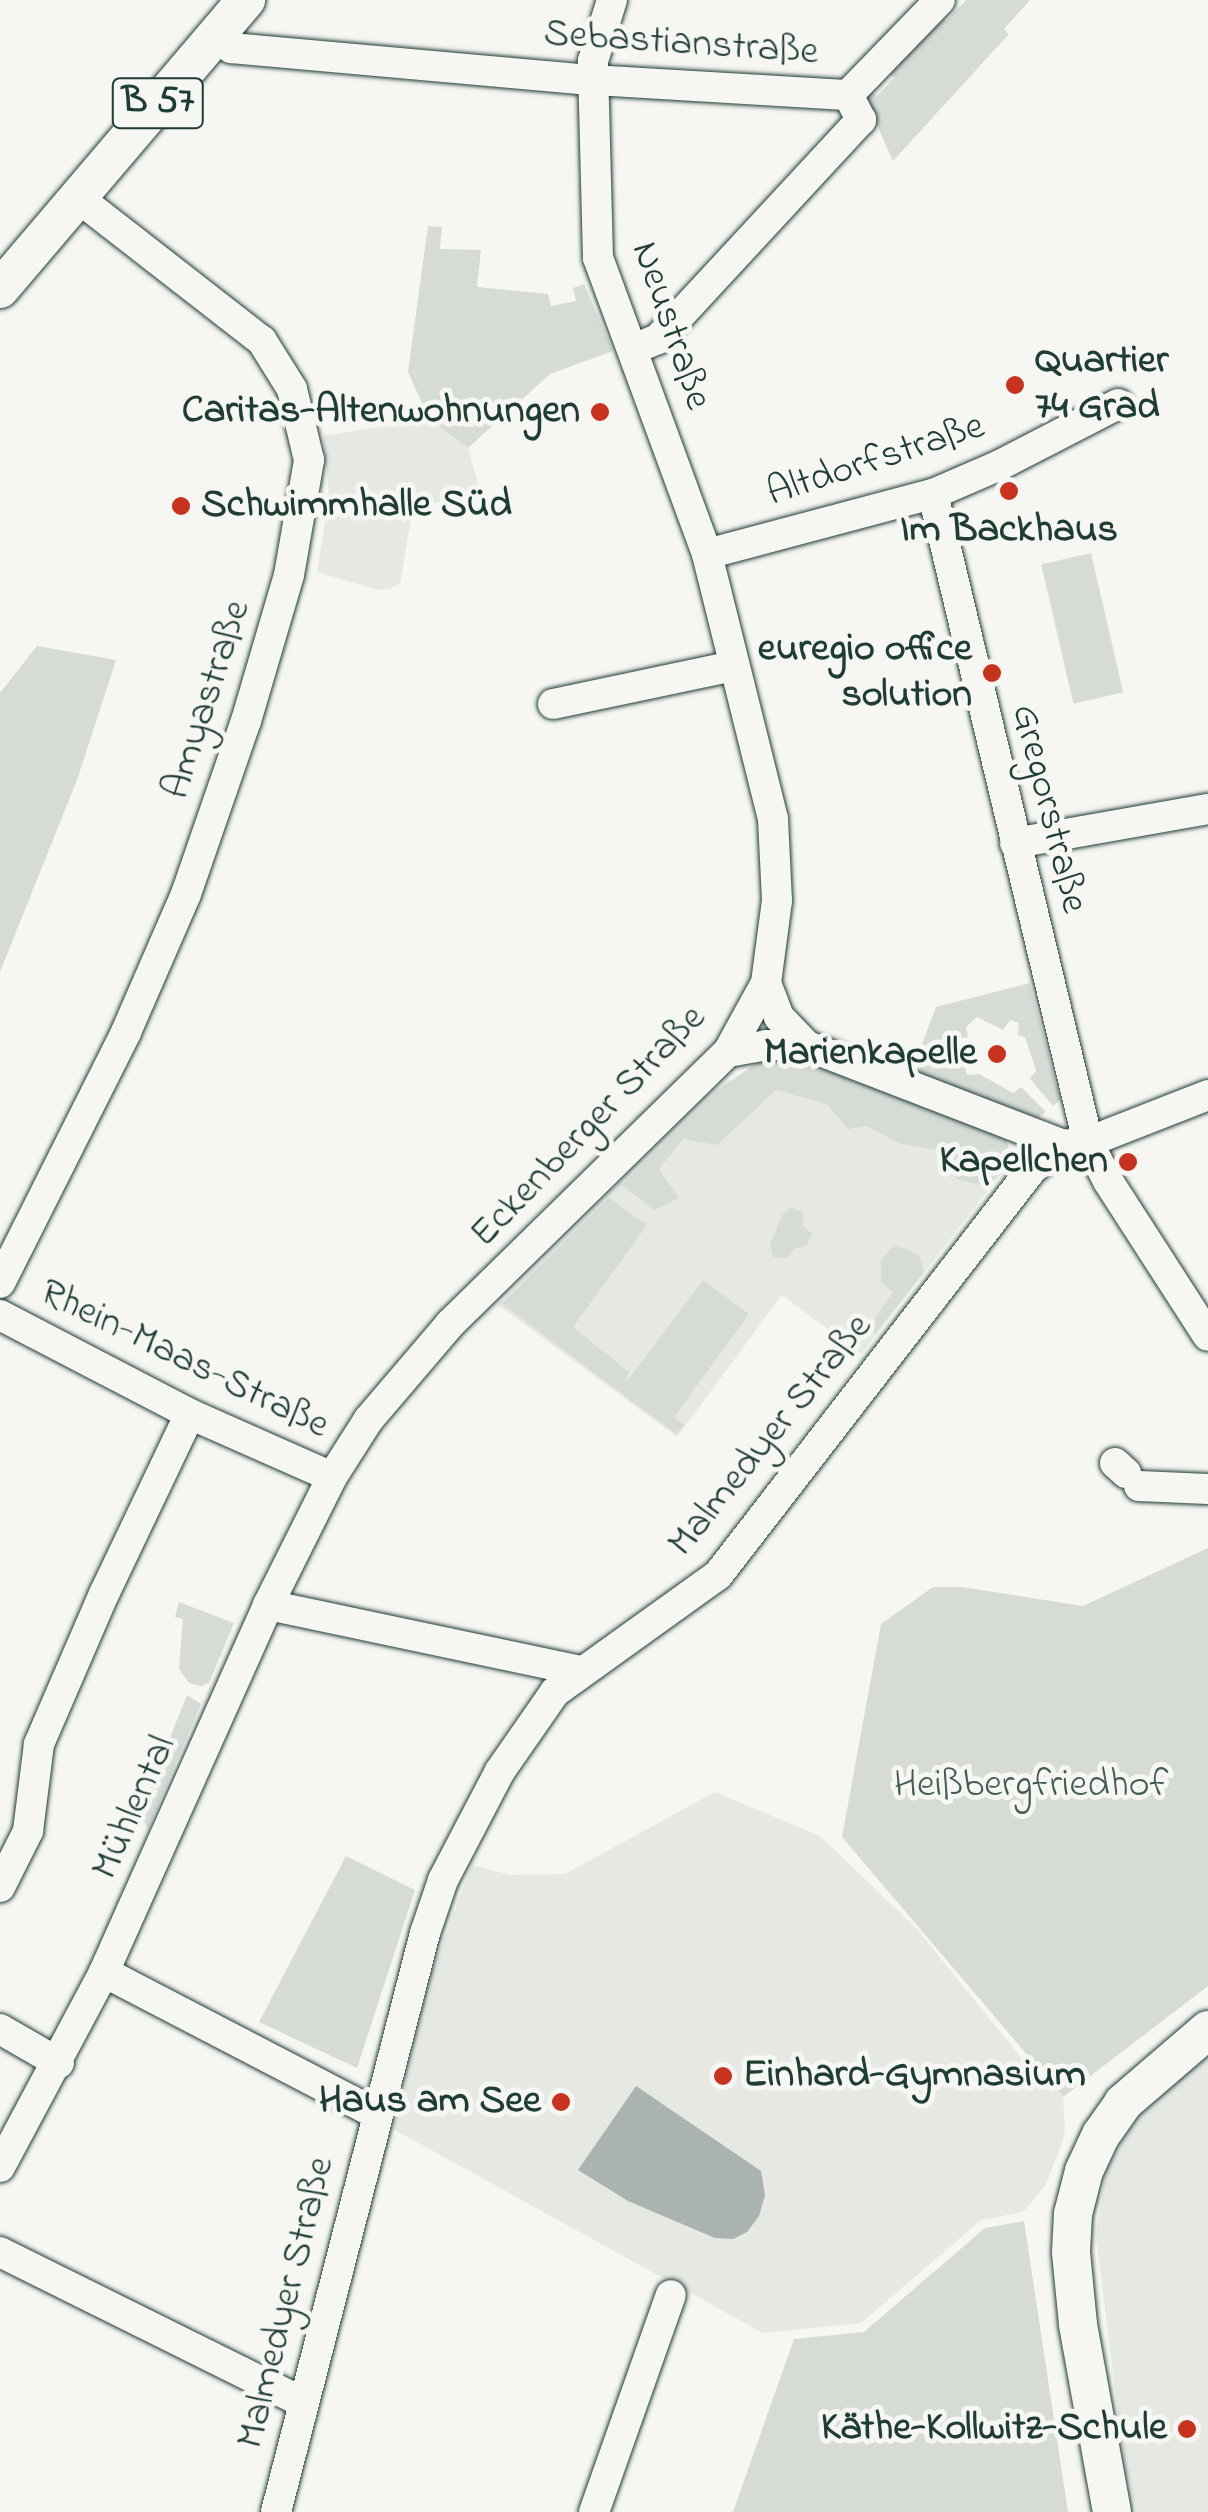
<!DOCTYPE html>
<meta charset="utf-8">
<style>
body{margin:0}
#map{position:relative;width:1208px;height:2512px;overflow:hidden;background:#f6f6f2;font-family:"Indie Flower",sans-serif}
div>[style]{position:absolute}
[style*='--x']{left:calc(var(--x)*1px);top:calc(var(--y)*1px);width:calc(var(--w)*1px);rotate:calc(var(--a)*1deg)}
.built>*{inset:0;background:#e6e8e4}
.green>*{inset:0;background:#d6dbd6;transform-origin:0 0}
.water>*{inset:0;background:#aab3ae}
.roads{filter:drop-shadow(0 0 2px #1f3d34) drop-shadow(0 0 2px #1f3d34)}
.minor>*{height:30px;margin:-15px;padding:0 15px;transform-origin:15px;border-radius:15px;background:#f6f6f2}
.major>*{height:38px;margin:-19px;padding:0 19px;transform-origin:19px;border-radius:19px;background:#f6f6f2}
.dots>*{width:28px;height:28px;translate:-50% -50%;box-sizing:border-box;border:5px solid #f6f6f2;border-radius:50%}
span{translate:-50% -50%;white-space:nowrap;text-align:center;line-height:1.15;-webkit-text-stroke:10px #f6f6f2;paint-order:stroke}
.shield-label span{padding:2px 8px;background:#f6f6f2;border:2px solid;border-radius:8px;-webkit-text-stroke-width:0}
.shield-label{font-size:38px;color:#1f3d34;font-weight:700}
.street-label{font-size:40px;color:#1f3d34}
.poi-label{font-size:40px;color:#1f3d34;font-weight:700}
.left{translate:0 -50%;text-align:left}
.right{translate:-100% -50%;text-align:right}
.park-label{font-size:40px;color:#445d54}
</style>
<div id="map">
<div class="built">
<i style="clip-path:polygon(429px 419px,468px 448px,480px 491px,413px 509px,400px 583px,390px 589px,378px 590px,317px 572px,329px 494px,323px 436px)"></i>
<i style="clip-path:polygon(750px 1073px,1006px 1167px,861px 1354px,782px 1295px,677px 1437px,498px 1305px,705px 1097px,726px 1082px)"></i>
<i style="clip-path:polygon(715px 1792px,820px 1836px,916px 1928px,1019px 2055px,1063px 2097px,1065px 2133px,1058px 2154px,1045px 2186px,1023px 2212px,981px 2220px,861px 2323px,763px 2333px,393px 2129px,432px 1971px,472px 1865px,511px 1875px,565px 1874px)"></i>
<i style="clip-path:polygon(1208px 2053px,1208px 2512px,1137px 2512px,1124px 2461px,1096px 2236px,1106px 2171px,1135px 2119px)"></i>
</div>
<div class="green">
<i style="clip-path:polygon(966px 0,1030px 0,1004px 29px,1009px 34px,893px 161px,860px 87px,863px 84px,877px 96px,894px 78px,881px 65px,933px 10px,946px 21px)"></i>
<i style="clip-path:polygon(428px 226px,442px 227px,440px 249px,481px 250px,477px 287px,548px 294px,551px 306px,576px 301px,573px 288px,584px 284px,613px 351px,550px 374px,468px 448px,429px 419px,408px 372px)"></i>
<i style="left:1091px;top:553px;width:143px;height:51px;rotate:77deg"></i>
<i style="clip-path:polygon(37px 646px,116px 660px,77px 780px,0 972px,0 693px)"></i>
<i style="clip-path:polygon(1030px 983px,1060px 1100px,1053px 1106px,1030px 1079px,1036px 1070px,1025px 1037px,1018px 1035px,1019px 1023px,1010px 1020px,1003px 1030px,977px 1017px,966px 1027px,968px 1037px,949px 1041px,952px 1056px,962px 1057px,967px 1075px,979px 1074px,1013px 1093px,1021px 1087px,1046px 1112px,1038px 1118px,912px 1071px,936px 1007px)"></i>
<i style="clip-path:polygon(765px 1057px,812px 1064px,1006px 1136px,1013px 1166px,984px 1186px,959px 1180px,941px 1166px,945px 1151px,901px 1144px,867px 1126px,848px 1129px,827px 1104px,776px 1090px,717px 1145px,683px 1139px,659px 1169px,679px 1198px,654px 1210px,622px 1185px,717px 1091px)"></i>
<i style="clip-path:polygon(609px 1198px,647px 1225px,573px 1327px,629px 1372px,626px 1383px,703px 1280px,749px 1314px,674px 1417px,684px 1425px,676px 1434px,502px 1304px)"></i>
<i style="clip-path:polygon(791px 1207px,803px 1213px,803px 1226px,812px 1234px,806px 1246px,795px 1248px,787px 1258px,773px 1257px,770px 1244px,783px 1214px)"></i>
<i style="clip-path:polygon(895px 1245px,919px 1255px,924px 1272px,876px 1333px,868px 1328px,893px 1292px,881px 1282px,881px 1259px)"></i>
<i style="clip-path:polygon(1208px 1548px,1208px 1986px,1063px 2097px,842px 1837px,881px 1624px,933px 1587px,962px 1587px,1083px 1606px)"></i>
<i style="clip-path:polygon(179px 1602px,234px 1623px,209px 1683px,201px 1686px,189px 1683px,179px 1669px,183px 1619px,175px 1617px)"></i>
<i style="clip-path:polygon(187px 1695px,201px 1704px,148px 1829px,143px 1820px,146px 1798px)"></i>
<i style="clip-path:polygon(346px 1856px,415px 1890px,357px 2068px,259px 2022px)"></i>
<i style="clip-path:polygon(1024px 2221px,1068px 2512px,733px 2512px,794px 2339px,864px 2332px,985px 2228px)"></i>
</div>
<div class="water">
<i style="clip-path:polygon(636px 2086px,761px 2171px,765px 2195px,759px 2216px,747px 2232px,733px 2239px,715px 2238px,628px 2201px,578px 2170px)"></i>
</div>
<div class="roads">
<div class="minor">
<i style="--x:215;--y:35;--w:21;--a:39"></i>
<i style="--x:231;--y:48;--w:363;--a:5.1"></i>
<i style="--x:593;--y:80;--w:255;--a:3.4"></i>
<i style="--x:848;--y:95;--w:132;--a:-45.9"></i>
<i style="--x:634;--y:349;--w:26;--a:-23"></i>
<i style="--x:658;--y:339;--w:299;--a:-47.2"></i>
<i style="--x:861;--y:120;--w:28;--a:-117"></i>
<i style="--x:933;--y:494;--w:666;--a:76.55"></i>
<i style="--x:1088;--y:1142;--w:44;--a:62.9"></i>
<i style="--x:1108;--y:1181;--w:184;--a:57.2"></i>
<i style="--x:707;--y:554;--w:234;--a:-14.9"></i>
<i style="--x:933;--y:494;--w:73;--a:-23.4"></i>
<i style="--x:1000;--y:465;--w:133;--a:-27.3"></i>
<i style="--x:553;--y:704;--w:184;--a:-11.9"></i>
<i style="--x:1015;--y:843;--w:196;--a:-10"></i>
<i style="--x:766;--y:983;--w:36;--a:69"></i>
<i style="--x:779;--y:1017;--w:40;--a:46"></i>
<i style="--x:728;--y:1052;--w:39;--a:-10"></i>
<i style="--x:766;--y:1045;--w:41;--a:1.4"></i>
<i style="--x:807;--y:1046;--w:274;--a:21.1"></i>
<i style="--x:0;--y:1283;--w:281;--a:-63.3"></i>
<i style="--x:126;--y:1032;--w:150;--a:-66.5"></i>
<i style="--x:186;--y:894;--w:183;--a:-70.9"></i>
<i style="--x:246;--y:721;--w:152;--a:-73.6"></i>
<i style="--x:289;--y:575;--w:117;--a:-80.1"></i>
<i style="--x:309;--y:460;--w:73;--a:-103.5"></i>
<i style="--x:292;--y:389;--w:57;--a:-122"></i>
<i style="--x:262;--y:341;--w:233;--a:-142.1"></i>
<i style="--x:0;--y:1315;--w:214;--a:27.5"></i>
<i style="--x:190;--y:1414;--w:155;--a:23.9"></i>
<i style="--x:1115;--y:1463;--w:15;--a:42"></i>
<i style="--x:1139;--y:1486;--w:69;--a:2.5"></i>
<i style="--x:268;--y:1605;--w:320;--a:11.9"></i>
<i style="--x:0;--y:1887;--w:63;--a:-63.4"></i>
<i style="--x:28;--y:1831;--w:88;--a:-82.8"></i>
<i style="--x:39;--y:1744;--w:163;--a:-66.6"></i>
<i style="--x:104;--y:1594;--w:199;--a:-64.5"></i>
<i style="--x:104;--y:1972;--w:308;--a:27.5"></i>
<i style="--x:0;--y:2029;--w:68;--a:30"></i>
<i style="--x:0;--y:2167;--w:221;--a:-61.9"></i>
<i style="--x:104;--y:1972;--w:402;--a:-65.9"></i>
<i style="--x:268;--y:1605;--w:143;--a:-63.4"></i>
<i style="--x:332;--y:1477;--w:69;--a:-57.5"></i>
<i style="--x:369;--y:1419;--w:125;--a:-49.5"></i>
<i style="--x:450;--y:1324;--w:389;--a:-44.4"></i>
<i style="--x:728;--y:1052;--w:79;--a:-61.2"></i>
<i style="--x:766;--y:983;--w:83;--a:-82.4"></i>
<i style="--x:777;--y:901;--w:82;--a:-92.8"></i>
<i style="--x:773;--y:819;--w:273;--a:-104"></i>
<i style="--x:707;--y:554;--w:315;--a:-110.2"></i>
<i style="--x:598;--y:258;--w:197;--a:-91.5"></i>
<i style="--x:593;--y:61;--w:64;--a:-72.7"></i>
<i style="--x:0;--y:2252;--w:337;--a:26.4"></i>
<i style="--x:276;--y:2512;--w:598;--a:-75.57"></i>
<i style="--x:425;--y:1933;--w:56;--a:-71.2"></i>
<i style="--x:443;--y:1880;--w:123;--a:-62.4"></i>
<i style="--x:500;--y:1771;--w:96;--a:-55.2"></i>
<i style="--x:555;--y:1692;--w:201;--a:-35.7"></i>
<i style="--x:718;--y:1575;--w:513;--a:-52.28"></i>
<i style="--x:1032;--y:1169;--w:39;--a:-38"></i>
<i style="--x:1063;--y:1145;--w:25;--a:-7"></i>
<i style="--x:1088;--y:1142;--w:129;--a:-21.4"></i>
<i style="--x:594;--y:2512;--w:230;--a:-70.5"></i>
</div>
<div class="major">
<i style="--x:0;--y:289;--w:380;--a:-49.6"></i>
<i style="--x:1112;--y:2512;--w:191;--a:-100.3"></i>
<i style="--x:1078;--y:2324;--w:72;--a:-95.6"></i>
<i style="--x:1071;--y:2252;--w:38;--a:-87"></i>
<i style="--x:1073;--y:2214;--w:44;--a:-75.7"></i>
<i style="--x:1084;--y:2171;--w:40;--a:-65"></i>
<i style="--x:1101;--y:2135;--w:39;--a:-55"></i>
<i style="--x:1123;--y:2103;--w:112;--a:-40.7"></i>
</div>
</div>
<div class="dots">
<i style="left:1015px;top:385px;background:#c8321e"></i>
<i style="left:600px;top:412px;background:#c8321e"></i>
<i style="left:1009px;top:491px;background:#c8321e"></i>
<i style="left:181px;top:506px;background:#c8321e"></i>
<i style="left:992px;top:673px;background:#c8321e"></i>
<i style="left:997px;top:1054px;background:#c8321e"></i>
<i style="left:1128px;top:1162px;background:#c8321e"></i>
<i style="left:723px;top:2076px;background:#c8321e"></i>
<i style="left:561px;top:2102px;background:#c8321e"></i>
<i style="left:1187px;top:2429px;background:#c8321e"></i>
</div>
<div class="shield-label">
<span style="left:158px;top:103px">B 57</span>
</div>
<div class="street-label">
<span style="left:681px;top:44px;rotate:4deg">Sebastianstraße</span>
<span style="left:670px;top:326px;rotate:71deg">Neustraße</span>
<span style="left:876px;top:461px;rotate:-18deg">Altdorfstraße</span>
<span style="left:208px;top:700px;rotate:-72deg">Amyastraße</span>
<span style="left:1048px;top:809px;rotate:76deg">Gregorstraße</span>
<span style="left:589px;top:1127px;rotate:-46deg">Eckenberger Straße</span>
<span style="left:184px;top:1360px;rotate:26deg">Rhein-Maas-Straße</span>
<span style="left:771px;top:1436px;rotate:-51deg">Malmedyer Straße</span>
<span style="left:135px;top:1808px;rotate:-66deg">Mühlental</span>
<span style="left:287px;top:2303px;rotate:-76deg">Malmedyer Straße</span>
</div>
<div class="poi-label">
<span class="left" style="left:1035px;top:385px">Quartier<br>74 Grad</span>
<span class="right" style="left:580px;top:412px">Caritas-Altenwohnungen</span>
<span class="left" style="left:201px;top:506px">Schwimmhalle Süd</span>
<span style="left:1009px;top:531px">Im Backhaus</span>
<span class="right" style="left:972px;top:673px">euregio office<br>solution</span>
<span class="right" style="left:977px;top:1054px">Marienkapelle</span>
<span class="right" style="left:1108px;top:1162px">Kapellchen</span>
<span class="left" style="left:743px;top:2076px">Einhard-Gymnasium</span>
<span class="right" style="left:541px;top:2102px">Haus am See</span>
<span class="right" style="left:1167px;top:2429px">Käthe-Kollwitz-Schule</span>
</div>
<div class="park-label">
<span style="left:1031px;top:1786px">Heißbergfriedhof</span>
</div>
</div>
